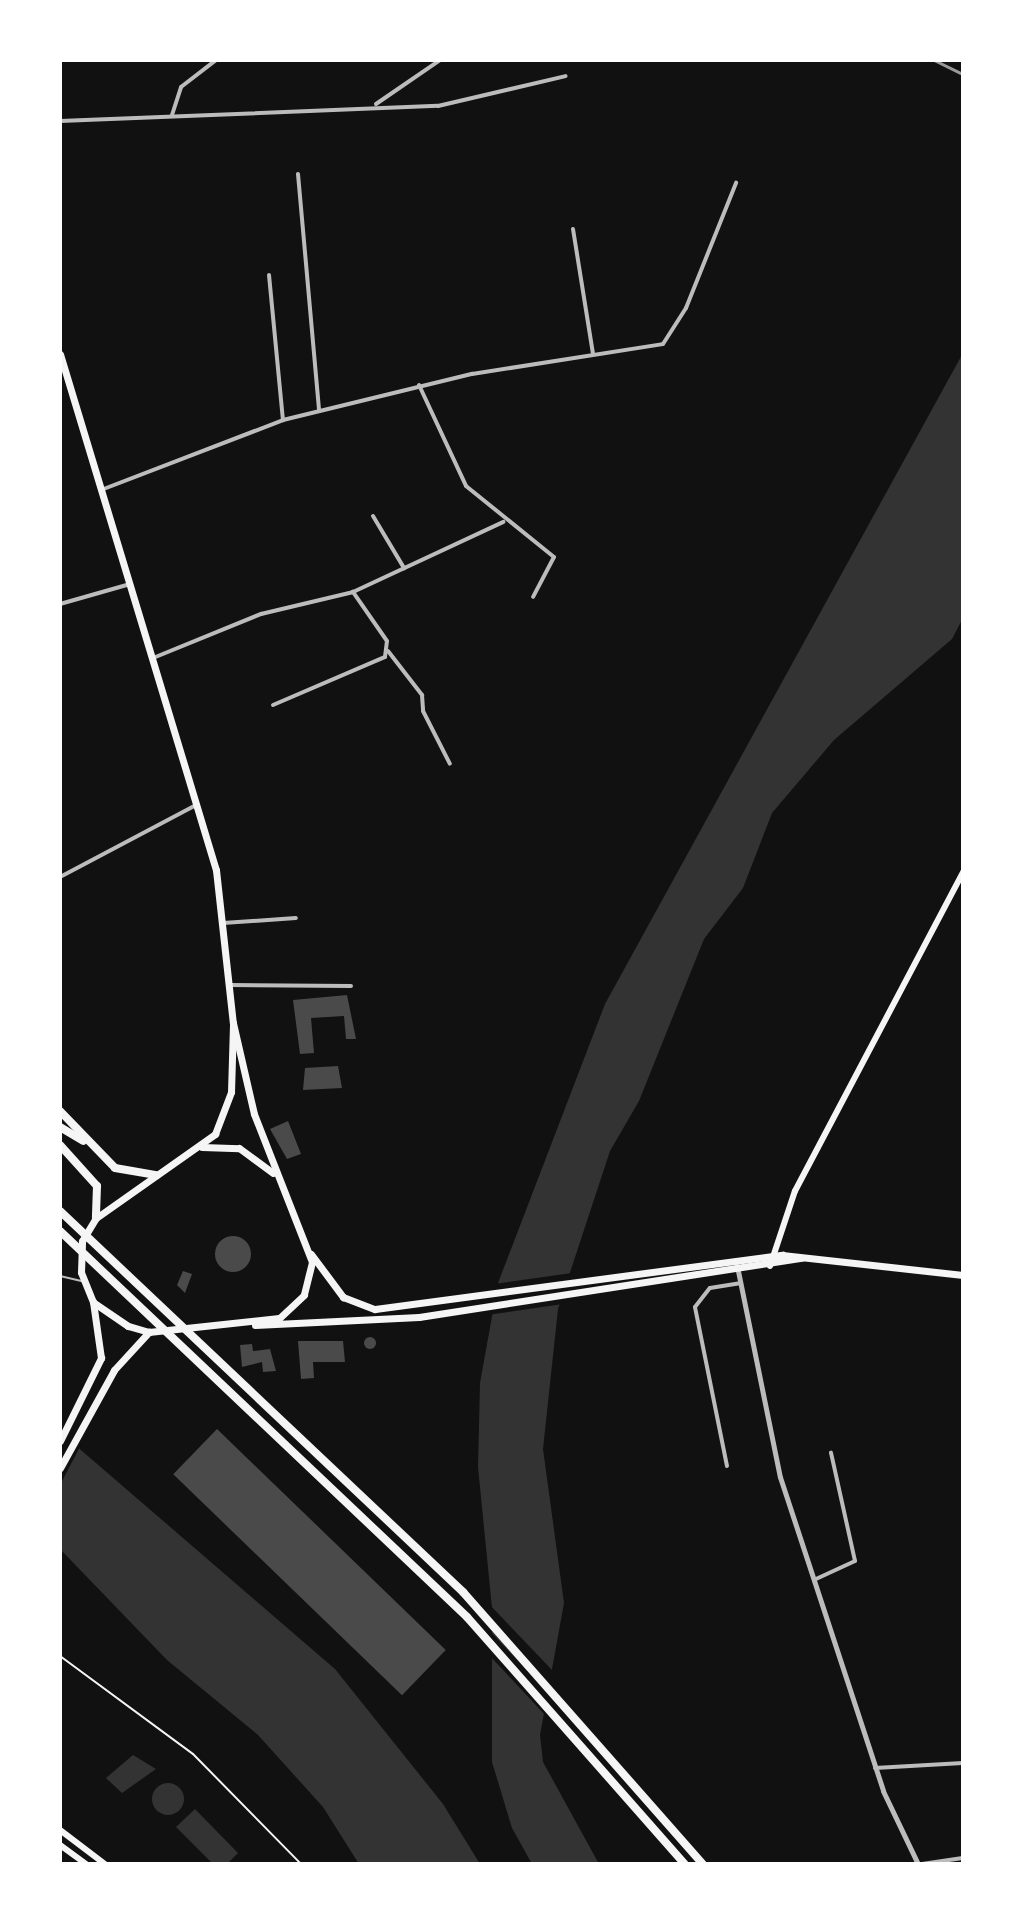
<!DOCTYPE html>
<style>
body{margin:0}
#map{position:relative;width:1023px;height:1924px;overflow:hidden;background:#111;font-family:Lato,sans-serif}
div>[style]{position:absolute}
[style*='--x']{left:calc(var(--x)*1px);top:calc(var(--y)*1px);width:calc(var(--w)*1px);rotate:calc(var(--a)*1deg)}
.water>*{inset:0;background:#333}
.round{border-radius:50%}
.pier>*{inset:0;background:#111}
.building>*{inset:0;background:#4a4a4a;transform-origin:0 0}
.path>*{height:2px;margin:-1px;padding:0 1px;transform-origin:1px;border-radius:1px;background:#f5f5f5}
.service>*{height:2px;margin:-1px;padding:0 1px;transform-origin:1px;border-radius:1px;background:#bcbcbc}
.minor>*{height:4px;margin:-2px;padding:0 2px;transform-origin:2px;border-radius:2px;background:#bcbcbc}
.tertiary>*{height:5px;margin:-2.5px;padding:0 2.5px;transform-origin:2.5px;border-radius:2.5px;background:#bcbcbc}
.secondary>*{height:6px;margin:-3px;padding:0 3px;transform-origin:3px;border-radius:3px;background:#f5f5f5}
.primary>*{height:7px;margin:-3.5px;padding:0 3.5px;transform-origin:3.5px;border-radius:3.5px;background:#f5f5f5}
.trunk>*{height:7px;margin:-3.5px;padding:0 3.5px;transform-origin:3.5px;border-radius:3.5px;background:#f5f5f5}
.motorway>*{height:8px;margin:-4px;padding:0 4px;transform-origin:4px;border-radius:4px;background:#f5f5f5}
.rail>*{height:3px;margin:-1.5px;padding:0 1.5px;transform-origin:1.5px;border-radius:1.5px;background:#9a9a9a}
span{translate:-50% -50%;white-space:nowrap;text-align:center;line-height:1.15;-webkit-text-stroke:6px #fff;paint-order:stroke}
.frame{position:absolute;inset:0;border:62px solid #fff;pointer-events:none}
</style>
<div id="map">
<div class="water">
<i style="clip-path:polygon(963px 353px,963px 618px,952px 639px,834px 740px,772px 813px,743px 888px,704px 939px,639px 1101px,610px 1151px,558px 1309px,543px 1449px,564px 1603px,540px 1735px,543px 1762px,599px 1864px,532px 1864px,512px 1828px,492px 1762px,492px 1608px,478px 1467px,480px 1383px,498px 1283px,605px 1004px)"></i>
<i style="clip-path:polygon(60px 1432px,335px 1669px,443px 1804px,480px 1864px,359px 1864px,323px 1807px,258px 1735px,167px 1660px,60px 1549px)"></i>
<i style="clip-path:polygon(133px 1755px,156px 1769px,122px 1793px,106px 1778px)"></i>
<i class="round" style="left:152px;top:1783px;width:32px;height:32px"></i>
<i style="clip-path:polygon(195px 1809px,238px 1853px,227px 1864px,213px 1864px,176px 1827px)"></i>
</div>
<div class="pier">
<i style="clip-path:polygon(572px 1273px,563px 1304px,487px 1315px,494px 1284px)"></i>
<i style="clip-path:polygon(60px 1428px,82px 1443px,60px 1485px)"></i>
<i style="clip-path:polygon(487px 1602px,552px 1670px,549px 1692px,489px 1628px)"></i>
<i style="clip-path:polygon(489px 1630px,549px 1694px,546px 1716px,490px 1656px)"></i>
</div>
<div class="building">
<i style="clip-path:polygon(347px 995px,356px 1039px,346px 1039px,344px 1016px,311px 1018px,314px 1053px,300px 1054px,293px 1000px)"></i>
<i style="clip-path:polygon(338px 1066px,342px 1088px,303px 1090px,305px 1068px)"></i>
<i style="clip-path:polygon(288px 1121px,301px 1154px,287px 1159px,270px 1129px)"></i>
<i class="round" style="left:215px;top:1236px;width:36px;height:36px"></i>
<i style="clip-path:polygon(183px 1271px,192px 1274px,185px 1293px,177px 1285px)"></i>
<i class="round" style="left:364px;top:1337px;width:12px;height:12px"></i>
<i style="clip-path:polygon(298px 1341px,343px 1341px,345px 1362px,313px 1362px,314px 1378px,301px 1379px)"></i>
<i style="clip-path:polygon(252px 1344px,253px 1351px,270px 1349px,276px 1371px,263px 1372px,262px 1362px,242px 1367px,240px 1345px)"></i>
<i style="left:217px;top:1429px;width:318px;height:63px;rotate:44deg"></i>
</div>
<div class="path">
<i style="--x:60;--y:1656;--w:165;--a:36.4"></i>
<i style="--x:193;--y:1754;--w:154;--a:45.5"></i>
</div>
<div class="service">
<i style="--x:60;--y:1276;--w:23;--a:13"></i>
</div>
<div class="minor">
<i style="--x:376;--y:104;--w:78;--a:-34.5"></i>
<i style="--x:172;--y:115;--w:29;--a:-72"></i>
<i style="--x:181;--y:87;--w:44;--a:-37.6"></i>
<i style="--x:60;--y:121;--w:378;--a:-2.3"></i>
<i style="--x:438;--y:106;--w:131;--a:-13.2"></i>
<i style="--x:298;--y:174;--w:238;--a:84.9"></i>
<i style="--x:573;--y:229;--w:127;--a:80.9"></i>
<i style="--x:269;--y:275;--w:146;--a:84.5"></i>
<i style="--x:419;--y:385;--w:111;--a:65"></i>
<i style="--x:466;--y:486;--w:113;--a:38.9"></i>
<i style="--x:554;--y:557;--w:45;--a:117.7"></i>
<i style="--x:101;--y:490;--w:195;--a:-21"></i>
<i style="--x:283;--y:420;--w:195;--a:-13.7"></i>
<i style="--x:472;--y:374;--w:193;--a:-8.9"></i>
<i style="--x:663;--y:344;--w:43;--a:-57.4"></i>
<i style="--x:686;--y:308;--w:135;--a:-68.2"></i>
<i style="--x:373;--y:516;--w:61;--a:59.2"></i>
<i style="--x:60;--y:604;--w:73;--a:-15.9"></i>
<i style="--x:388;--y:651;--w:56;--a:52.3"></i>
<i style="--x:422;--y:695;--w:16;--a:86"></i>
<i style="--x:423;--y:711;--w:59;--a:63"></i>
<i style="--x:153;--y:658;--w:117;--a:-22.2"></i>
<i style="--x:261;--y:614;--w:95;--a:-13.4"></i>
<i style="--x:353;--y:592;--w:166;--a:-25"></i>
<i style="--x:273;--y:705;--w:122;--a:-23.2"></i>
<i style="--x:385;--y:657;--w:16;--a:-83"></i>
<i style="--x:387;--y:641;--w:60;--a:-124.8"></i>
<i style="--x:60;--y:877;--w:154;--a:-27.9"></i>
<i style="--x:223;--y:923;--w:73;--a:-3.9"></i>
<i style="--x:230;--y:985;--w:121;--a:0.5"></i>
<i style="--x:727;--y:1466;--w:162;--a:-101.4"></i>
<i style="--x:695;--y:1307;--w:24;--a:-52"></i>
<i style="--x:710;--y:1288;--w:30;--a:-9"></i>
<i style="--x:816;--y:1579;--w:43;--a:-24.8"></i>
<i style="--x:855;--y:1561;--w:111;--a:-102.5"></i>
<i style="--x:875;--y:1768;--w:88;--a:-3.3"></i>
<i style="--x:922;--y:1864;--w:41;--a:-8.3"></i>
</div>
<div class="tertiary">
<i style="--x:737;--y:1266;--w:215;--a:78.5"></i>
<i style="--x:780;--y:1477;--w:330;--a:71.8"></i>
<i style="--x:883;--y:1791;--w:81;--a:64.4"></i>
</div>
<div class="secondary">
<i style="--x:770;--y:1266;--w:79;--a:-71.6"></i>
<i style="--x:795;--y:1191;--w:361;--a:-62.2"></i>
<i style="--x:60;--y:1830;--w:56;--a:37.1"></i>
<i style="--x:60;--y:1845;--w:32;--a:36"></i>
</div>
<div class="primary">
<i style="--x:311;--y:1254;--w:54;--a:53.3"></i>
<i style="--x:343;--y:1297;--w:34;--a:21"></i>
<i style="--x:375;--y:1309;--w:411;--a:-7.6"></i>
<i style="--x:782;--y:1255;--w:182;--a:6.3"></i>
<i style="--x:255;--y:1325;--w:164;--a:-2.8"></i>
<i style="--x:419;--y:1317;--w:387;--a:-8.8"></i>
<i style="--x:60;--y:1441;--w:93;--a:-63.7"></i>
<i style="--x:101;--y:1358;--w:57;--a:-98.1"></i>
<i style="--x:60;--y:1468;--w:112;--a:-61.1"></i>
<i style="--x:114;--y:1370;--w:52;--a:-47.4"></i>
</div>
<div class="trunk">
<i style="--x:60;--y:354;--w:539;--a:73.18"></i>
<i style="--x:216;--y:870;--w:154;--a:83.7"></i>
<i style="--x:233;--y:1023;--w:93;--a:77"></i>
<i style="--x:254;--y:1114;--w:159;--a:68.6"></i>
<i style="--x:312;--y:1262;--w:34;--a:104"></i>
<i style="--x:304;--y:1295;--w:34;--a:137"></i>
<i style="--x:279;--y:1318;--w:131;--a:173.9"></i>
<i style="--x:149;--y:1332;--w:22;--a:-164"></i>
<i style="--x:128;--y:1326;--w:42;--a:-145.6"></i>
<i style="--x:93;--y:1302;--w:32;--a:-112"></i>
<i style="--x:81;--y:1272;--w:31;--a:-88"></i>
<i style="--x:82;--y:1241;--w:27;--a:-59"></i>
<i style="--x:96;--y:1218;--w:146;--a:-35.2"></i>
<i style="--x:215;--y:1134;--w:45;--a:-69.1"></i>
<i style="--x:231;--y:1092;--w:69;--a:-88.3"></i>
<i style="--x:202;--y:1147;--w:37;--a:2"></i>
<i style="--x:239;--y:1148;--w:42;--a:36.3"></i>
</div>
<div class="motorway">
<i style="--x:60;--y:1111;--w:79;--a:46"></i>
<i style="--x:115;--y:1168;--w:42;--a:9.7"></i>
<i style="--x:60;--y:1127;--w:27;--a:31"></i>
<i style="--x:60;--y:1145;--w:55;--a:47.9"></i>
<i style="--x:97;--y:1186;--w:32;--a:92"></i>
<i style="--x:60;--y:1211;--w:555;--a:43.39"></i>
<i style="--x:463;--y:1592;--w:363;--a:48.6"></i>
<i style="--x:60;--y:1231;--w:561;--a:43.48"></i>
<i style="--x:467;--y:1617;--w:329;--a:48.6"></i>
</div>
<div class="rail">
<i style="--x:934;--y:60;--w:32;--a:26"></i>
</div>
<div class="frame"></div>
</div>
